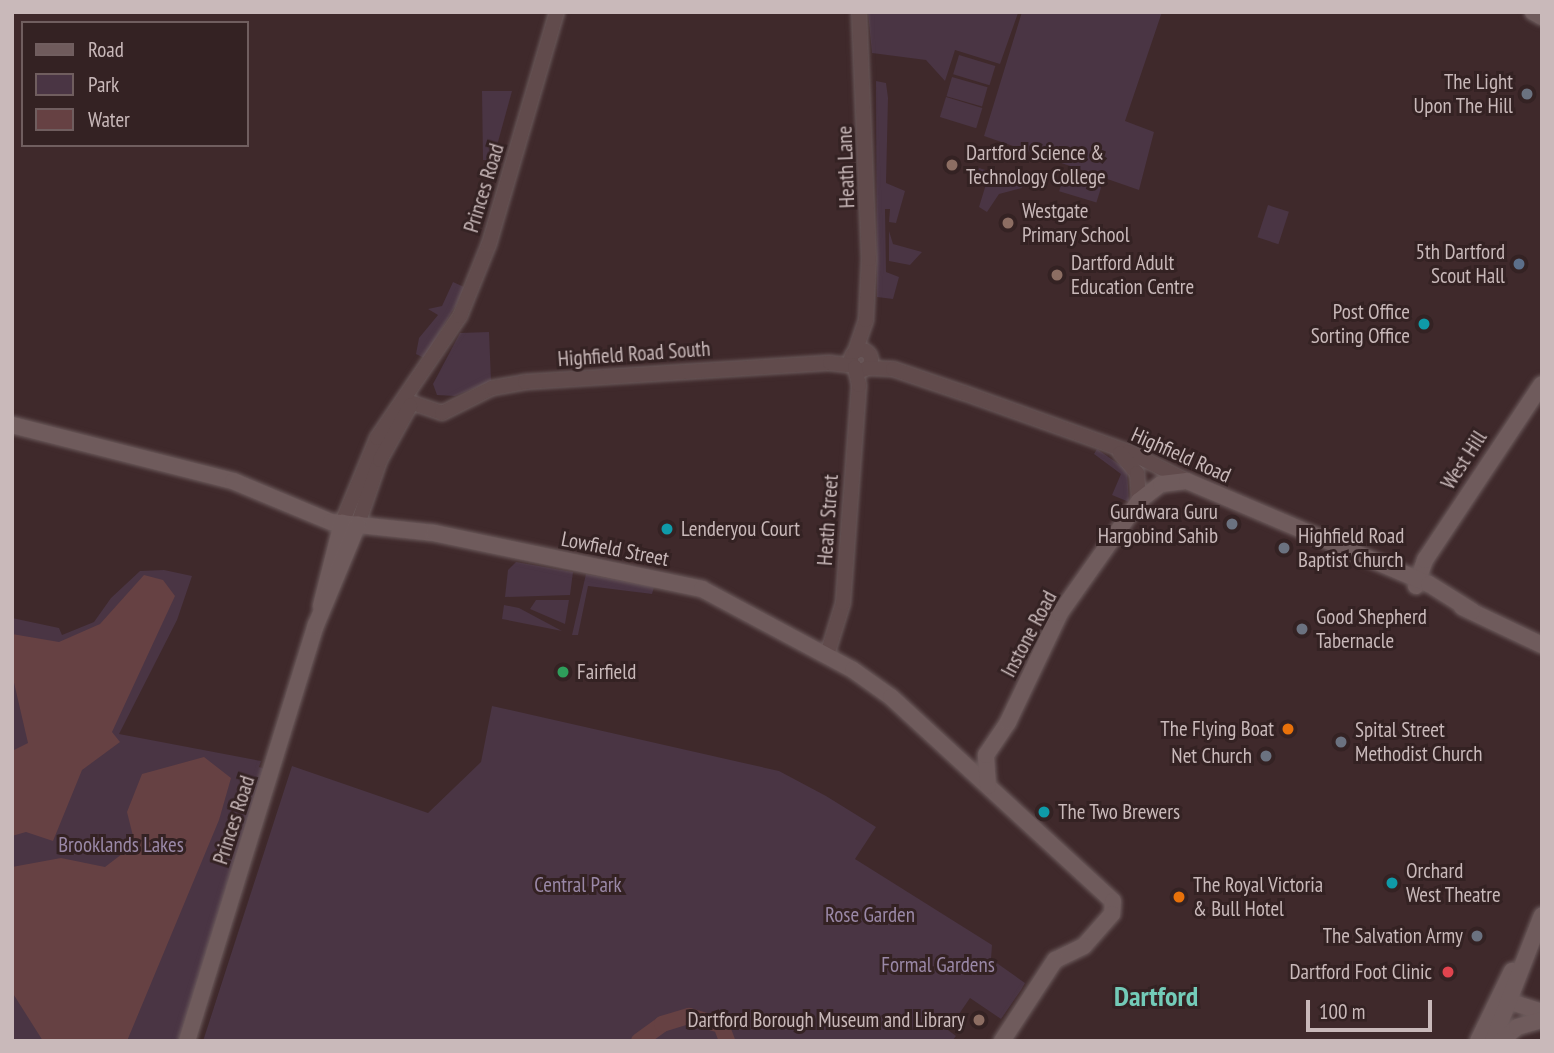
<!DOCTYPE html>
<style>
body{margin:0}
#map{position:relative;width:1554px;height:1053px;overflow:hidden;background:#3f292b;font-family:"PT Sans Narrow",sans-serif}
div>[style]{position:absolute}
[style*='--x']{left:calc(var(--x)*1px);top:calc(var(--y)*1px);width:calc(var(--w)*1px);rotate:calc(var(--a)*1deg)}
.green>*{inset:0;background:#4a3544;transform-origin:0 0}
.water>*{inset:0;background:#664143}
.river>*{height:16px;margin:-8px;padding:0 8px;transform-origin:8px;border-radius:8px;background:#664143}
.roads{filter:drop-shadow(0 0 2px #6c5b5c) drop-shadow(0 0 2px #6c5b5c)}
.secondary>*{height:14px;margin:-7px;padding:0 7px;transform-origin:7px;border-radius:7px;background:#614b4c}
.secondary>.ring{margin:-7px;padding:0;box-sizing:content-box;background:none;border:14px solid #614b4c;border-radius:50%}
.primary>*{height:16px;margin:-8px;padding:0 8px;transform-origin:8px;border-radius:8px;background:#6f5b5c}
.dots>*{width:19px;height:19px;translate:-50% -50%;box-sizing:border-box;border:4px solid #342223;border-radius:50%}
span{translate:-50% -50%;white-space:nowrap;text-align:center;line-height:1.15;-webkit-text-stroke:6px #342223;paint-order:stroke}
.poi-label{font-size:21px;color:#c9b9ba}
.right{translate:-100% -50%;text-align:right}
.left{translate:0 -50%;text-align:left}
.street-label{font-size:21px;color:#c9b9ba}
.park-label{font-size:21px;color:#9a88a7}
.district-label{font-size:28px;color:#73cbb8;font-weight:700}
.frame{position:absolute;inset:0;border:14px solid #c9b9ba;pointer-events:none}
.legend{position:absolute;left:21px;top:21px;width:228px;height:126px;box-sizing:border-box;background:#342223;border:2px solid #705e5f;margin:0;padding:9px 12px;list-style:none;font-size:21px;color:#c9b9ba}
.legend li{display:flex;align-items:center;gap:14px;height:35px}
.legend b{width:35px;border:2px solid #705e5f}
.scale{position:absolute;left:1306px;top:1000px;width:126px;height:32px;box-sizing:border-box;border:4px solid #c9b9ba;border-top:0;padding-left:9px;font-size:21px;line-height:24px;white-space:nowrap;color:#c9b9ba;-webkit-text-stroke:5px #342223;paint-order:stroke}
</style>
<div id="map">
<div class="green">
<i style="clip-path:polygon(868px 12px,1016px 12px,1018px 13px,1000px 64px,955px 50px,945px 81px,926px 60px,872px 53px)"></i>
<i style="clip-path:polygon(1022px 12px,1162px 12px,1125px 121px,1154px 132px,1139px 190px,984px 136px)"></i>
<i style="left:959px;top:55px;width:38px;height:20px;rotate:17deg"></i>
<i style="left:952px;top:77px;width:37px;height:20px;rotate:16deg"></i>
<i style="clip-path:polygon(876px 81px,886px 83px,888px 98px,886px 183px,905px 191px,896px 223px,889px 222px,890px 209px,885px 209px,886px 272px,899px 277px,893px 299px,877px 297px)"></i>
<i style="clip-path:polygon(482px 91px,512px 91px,493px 160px,483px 160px)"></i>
<i style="left:946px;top:97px;width:38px;height:21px;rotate:17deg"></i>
<i style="clip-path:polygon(979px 168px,1024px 182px,1022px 188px,999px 194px,987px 212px,979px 207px,987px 181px,976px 177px)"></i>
<i style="left:1065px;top:172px;width:39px;height:20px;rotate:17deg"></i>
<i style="left:1268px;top:205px;width:22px;height:34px;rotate:18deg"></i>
<i style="clip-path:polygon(889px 231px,893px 244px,922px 252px,910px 265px,889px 261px)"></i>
<i style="clip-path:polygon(453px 282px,464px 287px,456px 305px,424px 358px,416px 354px,419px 338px,438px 315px,428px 309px,442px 306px)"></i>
<i style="clip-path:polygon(489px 332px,491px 381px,455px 396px,437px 395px,433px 384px,460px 333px)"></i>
<i style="clip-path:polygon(1097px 449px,1127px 470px,1129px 502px,1112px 495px,1121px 474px,1094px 454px)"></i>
<i style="clip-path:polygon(516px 562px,573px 572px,570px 595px,505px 597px,508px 570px)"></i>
<i style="clip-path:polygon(164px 570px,192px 576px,177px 620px,119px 734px,261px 761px,259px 767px,265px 769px,179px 1041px,12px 1041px,12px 618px,59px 628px,62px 635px,94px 622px,111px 598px,140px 571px)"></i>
<i style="clip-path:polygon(586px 574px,654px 587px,652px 594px,588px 586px,578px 635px,572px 635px)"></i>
<i style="clip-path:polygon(536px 600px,569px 600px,565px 624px,530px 609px)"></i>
<i style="clip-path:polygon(504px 605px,519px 608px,562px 631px,502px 619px)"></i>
<i style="clip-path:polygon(492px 706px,779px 771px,826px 796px,876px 827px,855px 859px,992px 945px,991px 959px,1025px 983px,1021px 990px,1001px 1019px,970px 998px,948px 1030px,956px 1036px,952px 1041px,203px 1041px,292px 766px,428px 813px,481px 762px)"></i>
</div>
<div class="water">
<i style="clip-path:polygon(144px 575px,163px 580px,175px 596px,112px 732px,120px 742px,82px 770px,53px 841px,26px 832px,12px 836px,12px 751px,28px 743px,12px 674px,12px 634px,59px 642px,100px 624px)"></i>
<i style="clip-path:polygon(204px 757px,231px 778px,219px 820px,127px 1041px,43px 1041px,12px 992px,12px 867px,61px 858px,105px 867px,135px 844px,127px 812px,142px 774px)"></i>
</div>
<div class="river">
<i style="--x:639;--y:1041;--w:29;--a:-36"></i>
<i style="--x:662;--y:1024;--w:28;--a:-17"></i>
<i style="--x:689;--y:1016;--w:33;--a:16"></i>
<i style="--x:721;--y:1025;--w:17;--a:69"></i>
</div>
<div class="roads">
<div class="secondary">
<i class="ring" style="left:851px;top:350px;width:6px;height:6px"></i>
<i style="--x:855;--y:352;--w:34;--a:-71"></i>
<i style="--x:866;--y:320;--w:61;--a:-87.2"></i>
<i style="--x:869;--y:259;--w:247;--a:-92.3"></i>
<i style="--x:867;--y:368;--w:26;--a:2"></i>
<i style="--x:893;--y:369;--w:75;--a:18.7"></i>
<i style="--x:964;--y:393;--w:175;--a:19.7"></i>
<i style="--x:1129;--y:452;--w:65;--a:26.6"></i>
<i style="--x:404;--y:400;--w:40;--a:18.9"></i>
<i style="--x:442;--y:413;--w:56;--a:-26.6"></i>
<i style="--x:492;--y:388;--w:34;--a:-10"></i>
<i style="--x:525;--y:382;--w:306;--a:-3.6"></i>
<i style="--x:830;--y:363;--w:24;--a:7"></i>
<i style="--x:1120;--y:453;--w:26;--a:50"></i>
<i style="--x:1137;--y:473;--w:28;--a:86"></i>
<i style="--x:342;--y:523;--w:92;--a:-67.6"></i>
<i style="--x:377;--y:438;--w:148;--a:-55.8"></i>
<i style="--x:460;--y:316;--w:78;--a:-68.1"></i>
<i style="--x:489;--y:244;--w:242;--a:-73.7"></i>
<i style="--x:358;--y:524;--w:68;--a:-71"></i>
<i style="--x:380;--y:460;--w:62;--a:-60.9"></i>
<i style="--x:827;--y:655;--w:54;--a:-72.9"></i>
<i style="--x:843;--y:603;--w:219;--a:-85.8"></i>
<i style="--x:859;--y:385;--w:18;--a:-103"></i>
</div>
<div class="primary">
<i style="--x:1533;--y:12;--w:10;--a:29"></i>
<i style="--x:12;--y:425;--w:228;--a:14.2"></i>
<i style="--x:233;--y:481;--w:106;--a:22.7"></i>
<i style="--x:331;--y:522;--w:104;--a:6.1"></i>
<i style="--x:434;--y:533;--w:274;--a:11.8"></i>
<i style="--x:702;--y:589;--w:171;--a:28.2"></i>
<i style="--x:853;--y:670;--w:47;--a:35.4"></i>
<i style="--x:891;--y:697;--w:301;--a:42.6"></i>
<i style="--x:1113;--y:901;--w:13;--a:94"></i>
<i style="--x:1112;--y:914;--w:43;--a:131.2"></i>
<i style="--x:1084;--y:946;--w:32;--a:154"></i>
<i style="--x:1055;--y:960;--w:97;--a:123.2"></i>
<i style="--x:1416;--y:586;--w:28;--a:-71"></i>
<i style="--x:1425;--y:560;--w:211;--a:-56.4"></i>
<i style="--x:321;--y:606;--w:86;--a:-75.8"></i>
<i style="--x:1462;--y:607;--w:89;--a:25.4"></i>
<i style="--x:988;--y:786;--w:31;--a:-94"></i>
<i style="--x:986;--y:755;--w:40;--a:-56"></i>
<i style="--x:1008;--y:722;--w:121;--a:-64.5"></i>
<i style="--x:1060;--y:613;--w:137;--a:-54.8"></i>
<i style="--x:1139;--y:501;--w:28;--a:-38"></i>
<i style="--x:1161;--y:484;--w:26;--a:-7"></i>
<i style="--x:1187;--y:481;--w:263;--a:23.1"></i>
<i style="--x:1429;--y:584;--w:51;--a:32.1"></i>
<i style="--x:1505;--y:993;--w:11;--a:56"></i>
<i style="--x:1511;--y:1002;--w:33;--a:18"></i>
<i style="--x:187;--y:1041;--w:436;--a:-72.8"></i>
<i style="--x:316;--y:625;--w:109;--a:-67.4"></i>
<i style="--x:1478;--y:1041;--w:78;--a:-64.1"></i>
<i style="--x:1493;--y:1041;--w:135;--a:-68.7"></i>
<i style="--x:1501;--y:1041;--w:21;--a:-41"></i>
<i style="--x:1517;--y:1027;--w:26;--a:-16"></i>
</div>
</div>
<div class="dots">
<i style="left:1527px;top:94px;background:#6b7280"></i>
<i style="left:952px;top:165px;background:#8d6e63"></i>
<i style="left:1008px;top:223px;background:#8d6e63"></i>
<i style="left:1519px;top:264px;background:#5c6f8a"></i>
<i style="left:1057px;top:275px;background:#8d6e63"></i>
<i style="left:1424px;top:324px;background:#0f9aa8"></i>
<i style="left:1232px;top:524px;background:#6b7280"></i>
<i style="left:667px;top:529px;background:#0f9aa8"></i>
<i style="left:1284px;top:548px;background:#6b7280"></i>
<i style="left:1302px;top:629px;background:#6b7280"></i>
<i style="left:563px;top:672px;background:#2e9e5b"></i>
<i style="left:1288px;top:729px;background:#e8710a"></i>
<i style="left:1341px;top:742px;background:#6b7280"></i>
<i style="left:1266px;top:756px;background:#6b7280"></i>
<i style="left:1044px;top:812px;background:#0f9aa8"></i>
<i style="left:1392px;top:883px;background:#0f9aa8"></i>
<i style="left:1179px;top:897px;background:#e8710a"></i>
<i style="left:1477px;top:936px;background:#6b7280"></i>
<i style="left:1448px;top:972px;background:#e0444e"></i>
<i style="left:979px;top:1020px;background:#8d6e63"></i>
</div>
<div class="poi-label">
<span class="right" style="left:1513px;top:94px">The Light<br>Upon The Hill</span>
<span class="left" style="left:966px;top:165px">Dartford Science &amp;<br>Technology College</span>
<span class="left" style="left:1022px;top:223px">Westgate<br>Primary School</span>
<span class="right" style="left:1505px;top:264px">5th Dartford<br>Scout Hall</span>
<span class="left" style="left:1071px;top:275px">Dartford Adult<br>Education Centre</span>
<span class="right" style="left:1410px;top:324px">Post Office<br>Sorting Office</span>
<span class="right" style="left:1218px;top:524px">Gurdwara Guru<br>Hargobind Sahib</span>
<span class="left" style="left:681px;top:529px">Lenderyou Court</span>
<span class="left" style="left:1298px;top:548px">Highfield Road<br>Baptist Church</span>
<span class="left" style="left:1316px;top:629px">Good Shepherd<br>Tabernacle</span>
<span class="left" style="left:577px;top:672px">Fairfield</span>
<span class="right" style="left:1274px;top:729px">The Flying Boat</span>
<span class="left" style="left:1355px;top:742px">Spital Street<br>Methodist Church</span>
<span class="right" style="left:1252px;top:756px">Net Church</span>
<span class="left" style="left:1058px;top:812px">The Two Brewers</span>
<span class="left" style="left:1406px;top:883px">Orchard<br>West Theatre</span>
<span class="left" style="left:1193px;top:897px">The Royal Victoria<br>&amp; Bull Hotel</span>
<span class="right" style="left:1463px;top:936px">The Salvation Army</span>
<span class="right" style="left:1432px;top:972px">Dartford Foot Clinic</span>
<span class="right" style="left:965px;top:1020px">Dartford Borough Museum and Library</span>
</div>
<div class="street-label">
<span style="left:846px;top:167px;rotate:-92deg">Heath Lane</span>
<span style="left:484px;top:188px;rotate:-73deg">Princes Road</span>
<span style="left:634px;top:354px;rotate:-4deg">Highfield Road South</span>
<span style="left:1181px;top:455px;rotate:24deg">Highfield Road</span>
<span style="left:1464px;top:460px;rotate:-57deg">West Hill</span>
<span style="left:828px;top:520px;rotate:-86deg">Heath Street</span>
<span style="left:615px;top:549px;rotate:11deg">Lowfield Street</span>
<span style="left:1029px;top:634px;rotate:-62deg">Instone Road</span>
<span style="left:234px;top:820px;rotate:-72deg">Princes Road</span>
</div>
<div class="park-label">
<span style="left:121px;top:845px">Brooklands Lakes</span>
<span style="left:578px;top:885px">Central Park</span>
<span style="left:870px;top:915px">Rose Garden</span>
<span style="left:938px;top:965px">Formal Gardens</span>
</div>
<div class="district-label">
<span style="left:1156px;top:996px">Dartford</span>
</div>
<div class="frame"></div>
<ul class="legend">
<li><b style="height:9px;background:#6f5b5c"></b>Road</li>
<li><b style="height:19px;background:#4a3544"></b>Park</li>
<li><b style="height:19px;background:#664143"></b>Water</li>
</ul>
<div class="scale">100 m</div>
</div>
